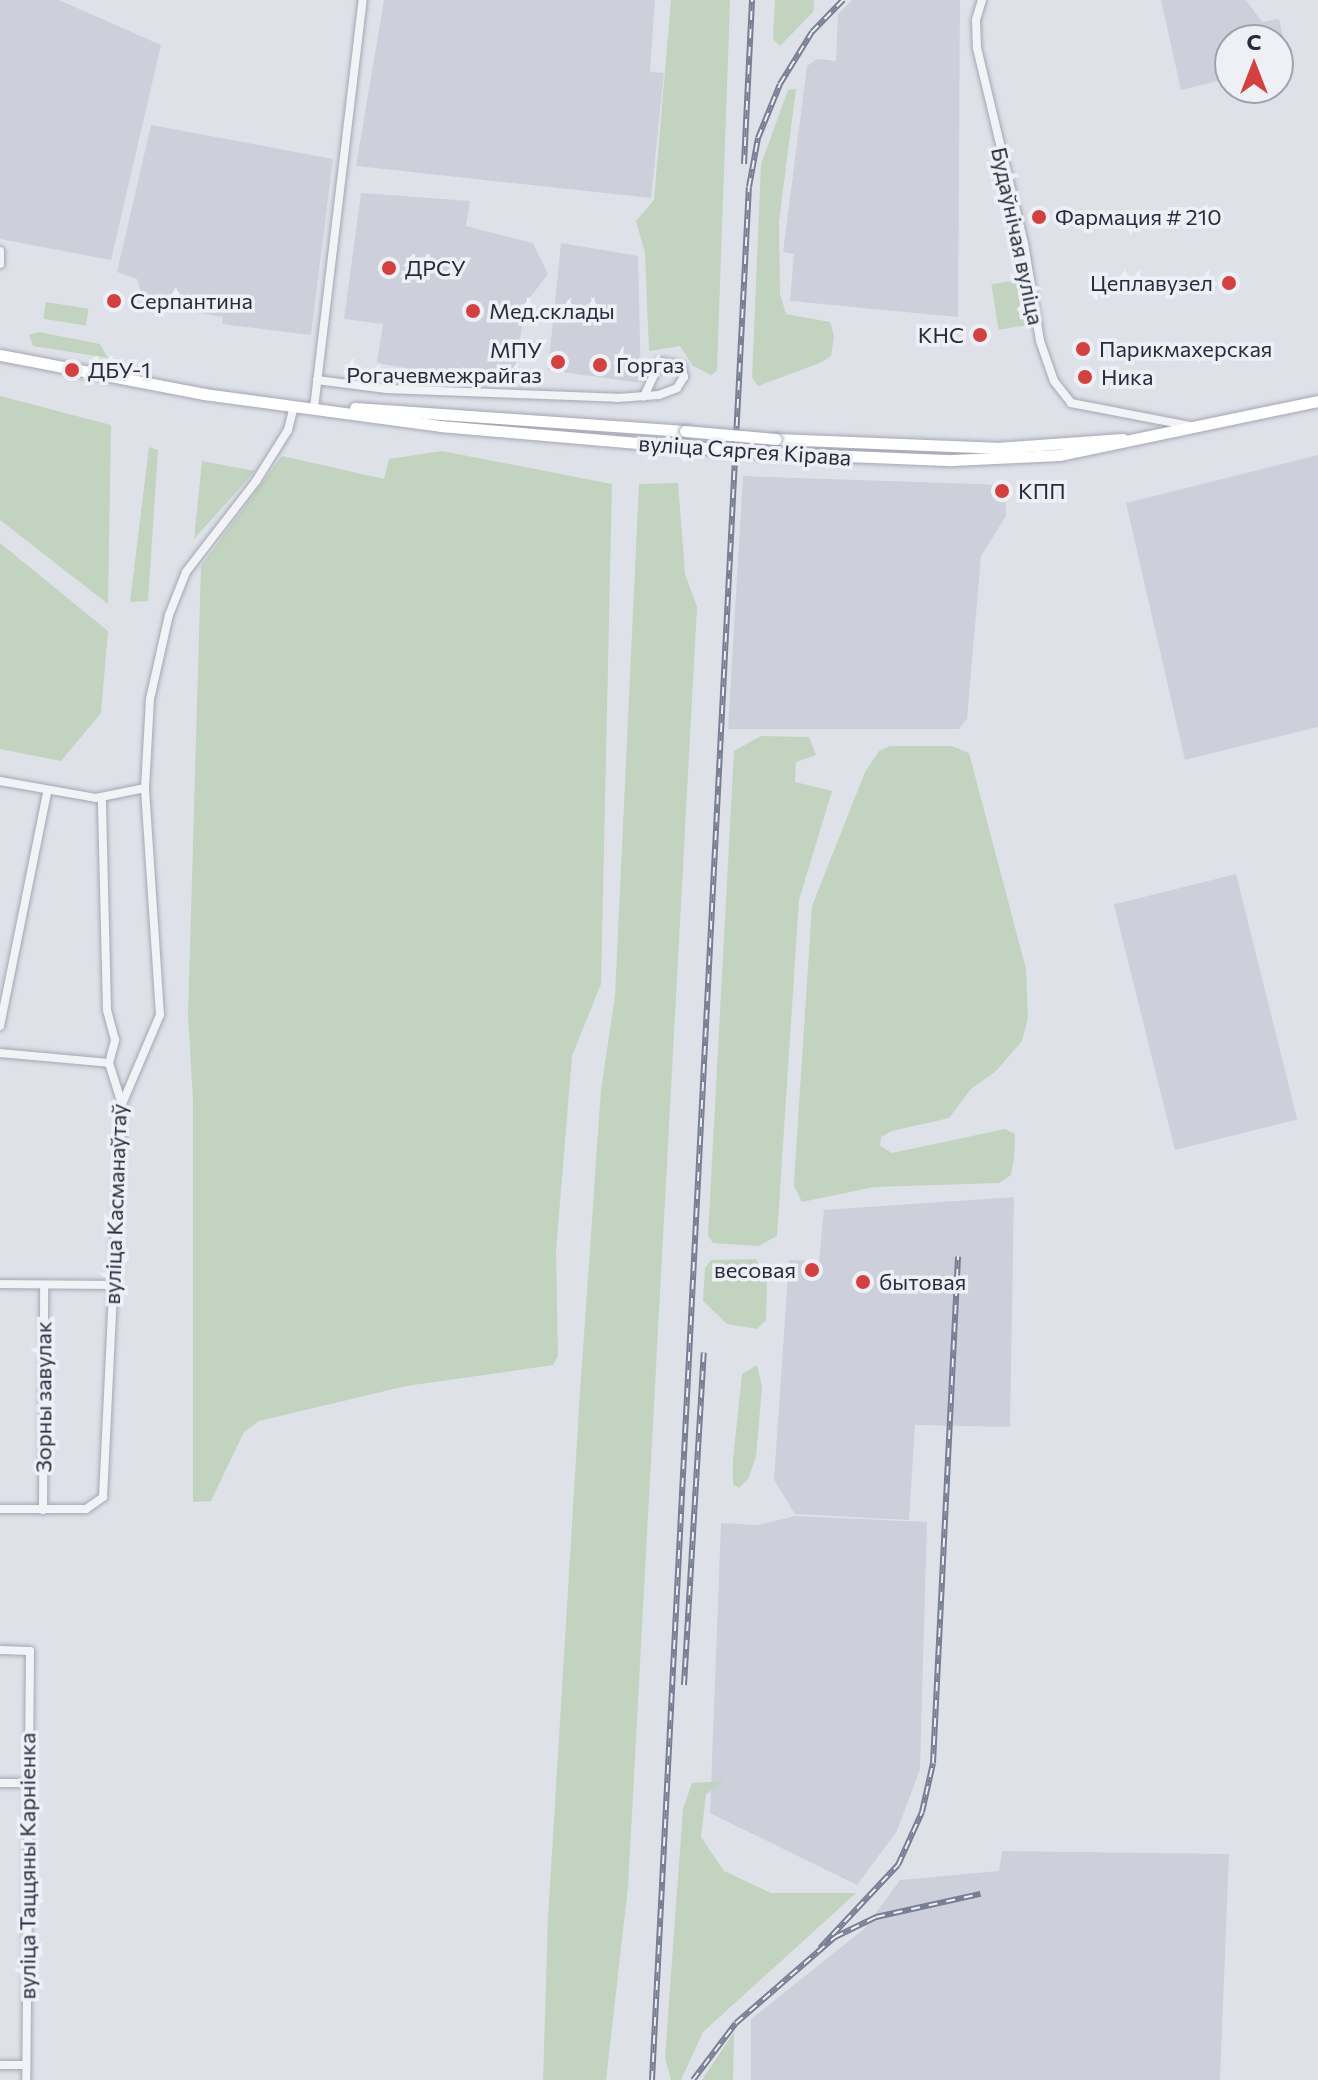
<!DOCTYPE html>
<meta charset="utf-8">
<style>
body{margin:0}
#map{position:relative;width:1318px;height:2080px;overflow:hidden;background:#dfe1e9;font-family:Commissioner,sans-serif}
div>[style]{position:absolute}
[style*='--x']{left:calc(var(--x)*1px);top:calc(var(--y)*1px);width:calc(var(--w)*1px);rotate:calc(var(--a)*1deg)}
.built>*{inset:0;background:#cdd0db;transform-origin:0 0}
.green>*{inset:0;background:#c2d3c0;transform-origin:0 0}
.roads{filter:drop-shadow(0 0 2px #a4a7b3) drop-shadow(0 0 2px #a4a7b3)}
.minor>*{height:8px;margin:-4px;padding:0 4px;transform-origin:4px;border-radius:4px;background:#f2f3f7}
.major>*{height:11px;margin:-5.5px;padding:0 5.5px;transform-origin:5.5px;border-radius:5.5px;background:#fff}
.rail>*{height:6px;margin-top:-3px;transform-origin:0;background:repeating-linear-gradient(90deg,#eef0f6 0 9px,#787e93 0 18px);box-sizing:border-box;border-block:2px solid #787e93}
.bridges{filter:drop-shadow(0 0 2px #9ea3b5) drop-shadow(0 0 2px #9ea3b5)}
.major-bridge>*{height:11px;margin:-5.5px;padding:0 5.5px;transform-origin:5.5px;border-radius:5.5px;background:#fff}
.dots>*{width:22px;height:22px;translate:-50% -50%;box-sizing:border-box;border:4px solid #eef0f6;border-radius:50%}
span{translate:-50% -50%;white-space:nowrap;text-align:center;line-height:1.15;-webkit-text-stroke:7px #eef0f6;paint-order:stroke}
.poi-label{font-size:22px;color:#272c40}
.left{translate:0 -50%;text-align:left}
.right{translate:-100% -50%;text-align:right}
.street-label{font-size:22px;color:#272c40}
.north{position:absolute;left:1214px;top:24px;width:80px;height:80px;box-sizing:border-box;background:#eef0f6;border:2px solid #9ea2ad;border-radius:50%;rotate:0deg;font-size:22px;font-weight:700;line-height:32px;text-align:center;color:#272c40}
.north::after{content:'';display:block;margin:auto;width:28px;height:36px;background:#d24140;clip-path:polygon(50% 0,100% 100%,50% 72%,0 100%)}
</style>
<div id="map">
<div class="built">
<i style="clip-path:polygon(0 0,59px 0,161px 45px,111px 260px,0 239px)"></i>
<i style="clip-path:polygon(384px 0,655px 0,650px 72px,664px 73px,651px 198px,356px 166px)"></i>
<i style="clip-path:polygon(852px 0,960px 0,958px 317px,790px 301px,794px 254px,783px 252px,807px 66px,817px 59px,836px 61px,838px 14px)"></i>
<i style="clip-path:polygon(1161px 0,1246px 0,1262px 22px,1279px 19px,1289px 65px,1278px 67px,1278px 40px,1230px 40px,1230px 78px,1181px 90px)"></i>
<i style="clip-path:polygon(151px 125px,333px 159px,311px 335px,222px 324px,223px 317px,144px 303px,137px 279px,117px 272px)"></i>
<i style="clip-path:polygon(361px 193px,470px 201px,466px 226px,533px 243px,548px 274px,526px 303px,512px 387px,377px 363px,383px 324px,344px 319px)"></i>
<i style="clip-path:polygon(561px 243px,638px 256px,641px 383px,548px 370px)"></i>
<i style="clip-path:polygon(1318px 455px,1318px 727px,1185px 760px,1126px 503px)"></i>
<i style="clip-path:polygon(743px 476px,1005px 485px,1006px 516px,981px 556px,967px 719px,959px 729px,728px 729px)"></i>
<i style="left:1236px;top:874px;width:253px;height:126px;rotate:76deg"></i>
<i style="clip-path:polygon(1014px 1197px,1010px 1427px,915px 1425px,909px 1520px,795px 1514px,774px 1480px,789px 1260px,819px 1261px,824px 1210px)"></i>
<i style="clip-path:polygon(795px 1516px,927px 1522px,920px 1769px,897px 1831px,857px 1885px,710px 1813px,721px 1523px,758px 1525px)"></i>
<i style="clip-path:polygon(1002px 1851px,1229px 1854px,1220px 2080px,751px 2080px,751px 2019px,864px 1929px,900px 1880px,999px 1871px)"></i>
</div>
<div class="green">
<i style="clip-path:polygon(671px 0,730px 0,717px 371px,711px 375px,693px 366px,680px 346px,649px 351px,645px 253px,636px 221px,654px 200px)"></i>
<i style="clip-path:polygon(775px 0,814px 0,813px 12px,780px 46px,773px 39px)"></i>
<i style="clip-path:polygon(796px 89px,779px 221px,780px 294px,786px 314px,830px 322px,834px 336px,831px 356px,822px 362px,758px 386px,752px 378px,761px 164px,788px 90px)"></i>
<i style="left:1018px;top:280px;width:46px;height:27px;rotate:81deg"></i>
<i style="left:46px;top:302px;width:43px;height:17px;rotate:9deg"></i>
<i style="clip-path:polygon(39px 332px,100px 344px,108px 358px,33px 346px,29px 335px)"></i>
<i style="clip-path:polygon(0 396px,111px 425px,108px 604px,0 520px)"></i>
<i style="clip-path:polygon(149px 447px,158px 450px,148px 601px,130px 602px)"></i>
<i style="clip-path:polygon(442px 451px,612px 484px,601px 984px,572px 1056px,556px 1251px,558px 1356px,553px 1365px,406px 1386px,259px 1421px,244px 1432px,211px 1501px,193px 1502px,193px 1101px,188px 1016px,201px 566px,282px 456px,384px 479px,389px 459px)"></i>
<i style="clip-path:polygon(202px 461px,255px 471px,194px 539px)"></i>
<i style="clip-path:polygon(678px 483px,685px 574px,697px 607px,628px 1887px,606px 2080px,543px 2080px,548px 1918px,580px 1392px,601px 1090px,615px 996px,639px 484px)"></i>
<i style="clip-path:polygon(0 543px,108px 631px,101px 713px,61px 761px,0 749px)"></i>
<i style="clip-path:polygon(761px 736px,809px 737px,816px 755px,796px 762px,795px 782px,832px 791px,799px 900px,777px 1236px,759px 1246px,713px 1243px,708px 1236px,734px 751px)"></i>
<i style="clip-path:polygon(890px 746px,952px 746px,969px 753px,1026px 969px,1028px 1018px,1022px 1041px,996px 1071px,971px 1089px,949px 1118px,892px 1131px,881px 1137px,880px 1146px,892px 1153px,1005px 1129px,1015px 1134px,1014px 1159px,1011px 1175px,999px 1183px,874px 1187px,802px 1202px,794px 1186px,795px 1166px,812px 906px,865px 772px,879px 751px)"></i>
<i style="clip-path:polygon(756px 1259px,767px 1282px,766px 1320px,757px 1329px,727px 1324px,703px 1301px,705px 1268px,711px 1260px)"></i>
<i style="clip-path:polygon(757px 1365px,762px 1387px,756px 1457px,748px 1479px,739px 1488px,733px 1485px,733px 1459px,742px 1374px)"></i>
<i style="clip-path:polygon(725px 1781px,706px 1794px,701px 1837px,724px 1871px,771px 1893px,856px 1893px,703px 2032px,681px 2080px,671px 2080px,665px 2058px,683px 1809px,692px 1783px)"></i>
<i style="clip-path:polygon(734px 2032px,733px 2080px,702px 2080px)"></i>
</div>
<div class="roads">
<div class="minor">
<i style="--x:982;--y:0;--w:21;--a:107"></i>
<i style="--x:976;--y:20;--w:28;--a:88"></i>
<i style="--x:977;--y:48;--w:202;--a:76.5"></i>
<i style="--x:1024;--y:244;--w:98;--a:80.6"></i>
<i style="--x:1040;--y:341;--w:42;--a:70.7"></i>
<i style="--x:1054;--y:381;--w:28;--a:52"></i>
<i style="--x:1071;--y:403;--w:121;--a:10.9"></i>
<i style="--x:0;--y:251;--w:13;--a:90"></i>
<i style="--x:317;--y:380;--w:70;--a:7.4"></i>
<i style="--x:386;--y:389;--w:231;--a:2.2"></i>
<i style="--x:617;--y:398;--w:42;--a:-4.1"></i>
<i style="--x:659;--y:395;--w:19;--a:-21"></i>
<i style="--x:677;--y:388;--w:13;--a:-58"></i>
<i style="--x:684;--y:377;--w:11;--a:-105"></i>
<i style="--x:681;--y:366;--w:21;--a:-169"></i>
<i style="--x:660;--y:362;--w:38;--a:115"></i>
<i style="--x:314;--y:408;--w:411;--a:-83.2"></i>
<i style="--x:0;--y:781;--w:97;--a:10"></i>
<i style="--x:96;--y:798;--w:50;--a:-11.5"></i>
<i style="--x:0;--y:1026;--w:239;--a:-78.6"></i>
<i style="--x:0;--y:1053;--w:109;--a:5.2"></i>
<i style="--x:122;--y:1104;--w:97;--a:-66.9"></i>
<i style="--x:160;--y:1015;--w:227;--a:-93.8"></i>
<i style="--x:145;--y:788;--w:89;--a:-86.8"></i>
<i style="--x:150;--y:699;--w:86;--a:-77.3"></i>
<i style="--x:169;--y:615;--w:46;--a:-68.4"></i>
<i style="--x:186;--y:572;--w:115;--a:-52.4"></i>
<i style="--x:256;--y:481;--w:60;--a:-57.9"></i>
<i style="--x:288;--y:430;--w:25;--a:-76"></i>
<i style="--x:0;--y:1284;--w:112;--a:0.5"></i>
<i style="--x:0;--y:1509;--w:86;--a:0"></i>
<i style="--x:86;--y:1509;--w:21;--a:-35"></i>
<i style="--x:103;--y:1497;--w:393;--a:-87.2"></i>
<i style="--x:122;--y:1104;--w:43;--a:-107.6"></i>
<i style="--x:109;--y:1063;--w:24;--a:-75"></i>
<i style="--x:115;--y:1040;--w:31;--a:-105"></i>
<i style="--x:107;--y:1010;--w:212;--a:-91.4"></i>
<i style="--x:43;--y:1510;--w:225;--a:-89.7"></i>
<i style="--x:0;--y:1650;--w:30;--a:2"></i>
<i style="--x:30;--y:1651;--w:429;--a:90.5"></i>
<i style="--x:0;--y:1783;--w:26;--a:0"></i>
<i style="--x:0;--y:2065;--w:26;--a:0"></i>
</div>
<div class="major">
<i style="--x:0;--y:355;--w:208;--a:10.8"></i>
<i style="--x:204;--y:394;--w:238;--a:7.7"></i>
<i style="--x:440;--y:426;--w:248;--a:4.9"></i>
<i style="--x:355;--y:408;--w:331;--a:4"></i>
<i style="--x:776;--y:439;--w:220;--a:2.3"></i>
<i style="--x:996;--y:448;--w:127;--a:-4.1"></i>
<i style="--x:774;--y:453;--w:178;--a:2.3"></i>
<i style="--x:952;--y:460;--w:107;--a:-2.7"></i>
<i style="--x:1059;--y:455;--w:265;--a:-11.8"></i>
</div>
</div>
<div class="rail">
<i style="--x:744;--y:164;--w:164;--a:-87.2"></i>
<i style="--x:684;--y:1685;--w:333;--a:-86.6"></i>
<i style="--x:820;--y:1948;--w:114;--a:-46.8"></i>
<i style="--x:898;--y:1865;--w:58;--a:-65.6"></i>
<i style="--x:922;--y:1812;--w:50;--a:-77.3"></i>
<i style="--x:933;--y:1763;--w:507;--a:-87.17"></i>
<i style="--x:652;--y:2080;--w:1895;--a:-87.07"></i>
<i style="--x:749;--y:187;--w:50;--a:-79.6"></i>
<i style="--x:758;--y:138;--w:58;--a:-67.8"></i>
<i style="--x:780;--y:84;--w:61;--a:-58.4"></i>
<i style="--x:812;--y:32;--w:45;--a:-45.9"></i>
<i style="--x:693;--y:2080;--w:71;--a:-53"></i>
<i style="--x:736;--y:2023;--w:131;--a:-41"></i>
<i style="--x:835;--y:1937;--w:46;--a:-26"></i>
<i style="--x:876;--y:1917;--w:107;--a:-12.5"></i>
</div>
<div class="bridges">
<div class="major-bridge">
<i style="--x:685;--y:431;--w:91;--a:5"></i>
<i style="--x:687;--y:447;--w:87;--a:3.9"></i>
</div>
</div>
<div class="dots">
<i style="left:1039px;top:217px;background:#d24140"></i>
<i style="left:389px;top:268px;background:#d24140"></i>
<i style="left:1229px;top:283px;background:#d24140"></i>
<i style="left:114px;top:301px;background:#d24140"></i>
<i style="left:473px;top:311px;background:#d24140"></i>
<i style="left:980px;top:335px;background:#d24140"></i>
<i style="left:1083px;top:349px;background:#d24140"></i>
<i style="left:558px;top:362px;background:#d24140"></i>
<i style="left:600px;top:365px;background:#d24140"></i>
<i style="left:72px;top:370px;background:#d24140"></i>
<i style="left:1085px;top:377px;background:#d24140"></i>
<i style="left:1002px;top:491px;background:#d24140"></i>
<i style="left:812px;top:1270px;background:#d24140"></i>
<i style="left:863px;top:1282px;background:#d24140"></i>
</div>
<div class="poi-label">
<span class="left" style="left:1055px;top:217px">Фармация # 210</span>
<span class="left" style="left:405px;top:268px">ДРСУ</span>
<span class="right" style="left:1213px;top:283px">Цеплавузел</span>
<span class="left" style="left:130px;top:301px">Серпантина</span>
<span class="left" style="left:489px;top:311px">Мед.склады</span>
<span class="right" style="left:964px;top:335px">КНС</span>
<span class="right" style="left:542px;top:362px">МПУ<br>Рогачевмежрайгаз</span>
<span class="left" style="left:1099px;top:349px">Парикмахерская</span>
<span class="left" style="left:616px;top:365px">Горгаз</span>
<span class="left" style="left:88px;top:370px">ДБУ-1</span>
<span class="left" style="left:1101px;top:377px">Ника</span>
<span class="left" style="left:1018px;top:491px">КПП</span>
<span class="right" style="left:796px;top:1270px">весовая</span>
<span class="left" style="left:879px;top:1282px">бытовая</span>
</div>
<div class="street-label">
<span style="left:1018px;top:236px;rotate:78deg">Будаўнічая вуліца</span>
<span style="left:745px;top:450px;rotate:4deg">вуліца Сяргея Кірава</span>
<span style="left:115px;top:1204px;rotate:-88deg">вуліца Касманаўтаў</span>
<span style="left:43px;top:1397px;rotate:-90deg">Зорны завулак</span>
<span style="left:27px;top:1866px;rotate:-90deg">вуліца Таццяны Карніенка</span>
</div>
<div class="north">С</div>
</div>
